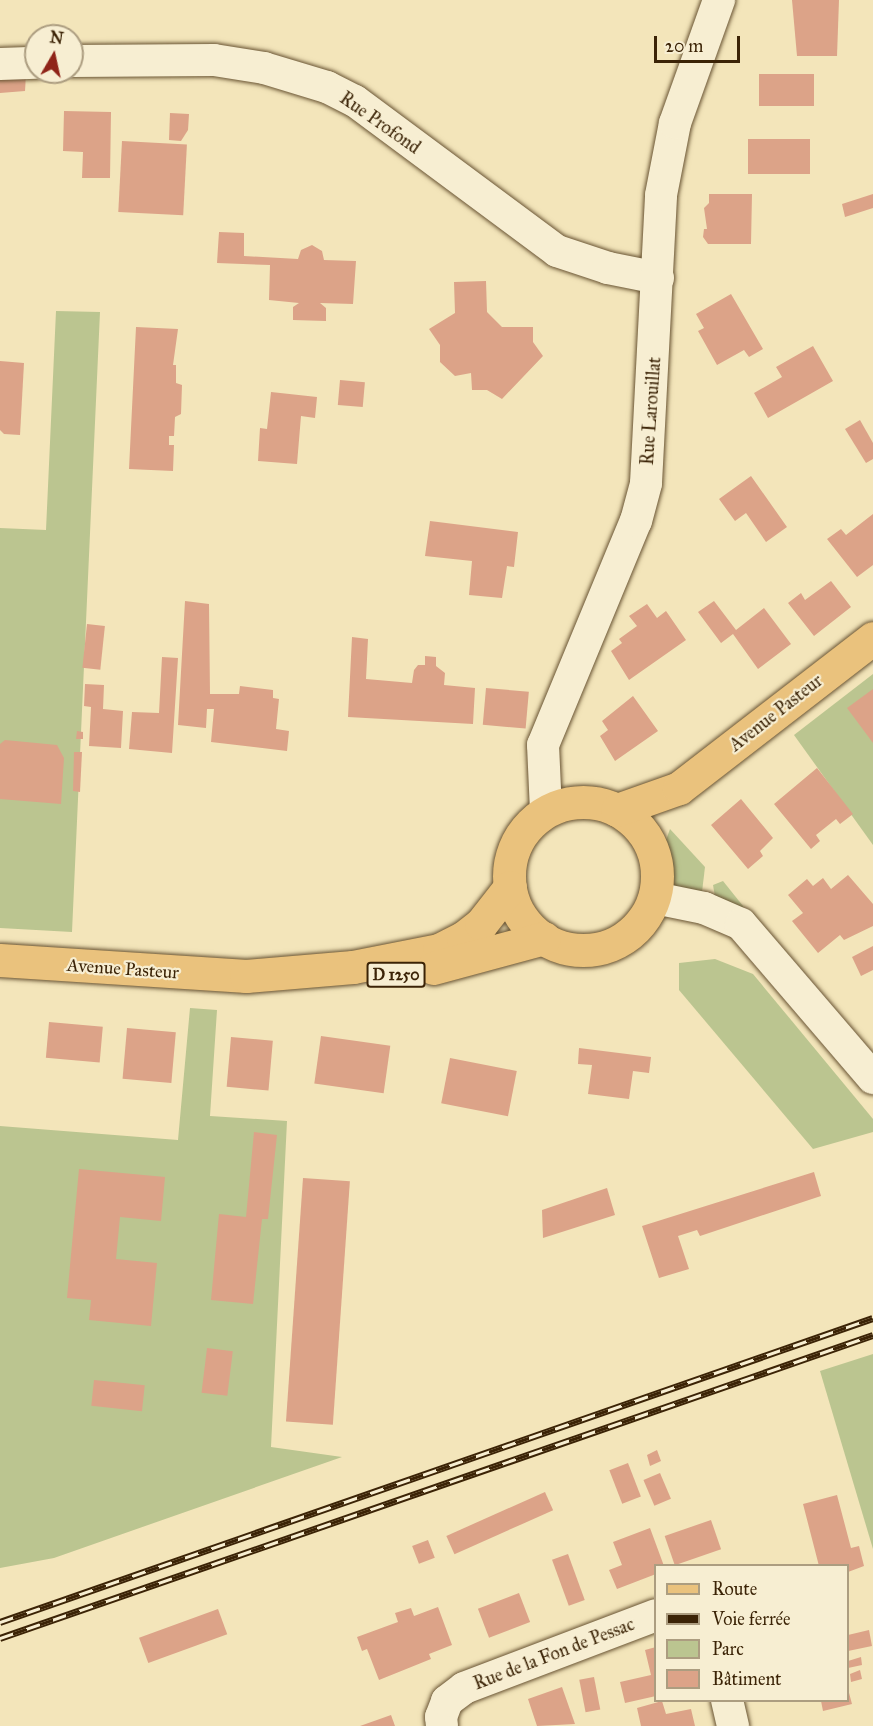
<!DOCTYPE html>
<meta charset="utf-8">
<style>
body{margin:0}
#map{position:relative;width:873px;height:1726px;overflow:hidden;background:#f3e5ba;font-family:"IM FELL Great Primer",serif}
div>[style]{position:absolute}
[style*='--x']{left:calc(var(--x)*1px);top:calc(var(--y)*1px);width:calc(var(--w)*1px);rotate:calc(var(--a)*1deg)}
.green>*{inset:0;background:#bbc590}
.building>*{inset:0;background:#dca388;transform-origin:0 0}
.roads{filter:drop-shadow(0 0 2px #695433) drop-shadow(0 0 2px #695433)}
.street>*{height:32px;margin:-16px;padding:0 16px;transform-origin:16px;border-radius:16px;background:#f7eed2}
.primary>*{height:33px;margin:-16.5px;padding:0 16.5px;transform-origin:16.5px;border-radius:16.5px;background:#eac27d}
.primary>.ring{margin:-16.5px;padding:0;box-sizing:content-box;background:none;border:33px solid #eac27d;border-radius:50%}
.rail>*{height:7px;margin-top:-3.5px;transform-origin:0;background:repeating-linear-gradient(90deg,#f7eed2 0 14px,#3b2306 0 28px);box-sizing:border-box;border-block:2px solid #3b2306}
span{translate:-50% -50%;white-space:nowrap;text-align:center;line-height:1.15;-webkit-text-stroke:4.5px #f7eed2;paint-order:stroke}
.shield-label span{padding:2px 4px;background:#f7eed2;border:2px solid;border-radius:4px;-webkit-text-stroke-width:0}
.shield-label{font-size:16px;color:#3b2306;font-weight:700}
.street-label{font-size:18px;color:#3b2306}
.legend{position:absolute;left:654px;top:1564px;width:195px;height:138px;box-sizing:border-box;background:#f7eed2;border:2px solid #ac9d80;margin:0;padding:8px 10px;list-style:none;font-size:18px;color:#3b2306}
.legend li{display:flex;align-items:center;gap:12px;height:30px}
.legend b{width:30px;border:2px solid #ac9d80}
.north{position:absolute;left:24px;top:24px;width:60px;height:60px;box-sizing:border-box;background:#f7eed2;border:2px solid #ac9d80;border-radius:50%;rotate:9deg;font-size:16px;font-weight:700;line-height:24px;text-align:center;color:#3b2306}
.north::after{content:'';display:block;margin:auto;width:21px;height:27px;background:#8f2418;clip-path:polygon(50% 0,100% 100%,50% 72%,0 100%)}
.scale{position:absolute;left:654px;top:36px;width:86px;height:27px;box-sizing:border-box;border:3px solid #3b2306;border-top:0;padding-left:8px;font-size:18px;line-height:21px;white-space:nowrap;color:#3b2306;-webkit-text-stroke:4px #f7eed2;paint-order:stroke}
</style>
<div id="map">
<div class="green">
<i style="clip-path:polygon(56px 311px,100px 312px,72px 932px,0 928px,0 528px,46px 530px)"></i>
<i style="clip-path:polygon(873px 674px,873px 845px,794px 735px)"></i>
<i style="clip-path:polygon(670px 829px,705px 867px,702px 892px,677px 889px,671px 883px,665px 843px)"></i>
<i style="clip-path:polygon(723px 881px,743px 906px,744px 915px,716px 902px,713px 885px)"></i>
<i style="clip-path:polygon(715px 959px,753px 974px,873px 1119px,873px 1132px,813px 1149px,679px 990px,679px 963px)"></i>
<i style="clip-path:polygon(190px 1008px,217px 1010px,210px 1116px,287px 1121px,271px 1447px,342px 1457px,54px 1558px,0 1568px,0 1126px,178px 1140px)"></i>
<i style="clip-path:polygon(873px 1354px,873px 1549px,820px 1371px)"></i>
</div>
<div class="building">
<i style="clip-path:polygon(792px 0,839px 0,837px 56px,797px 56px)"></i>
<i style="clip-path:polygon(26px 74px,25px 91px,0 93px,0 75px)"></i>
<i style="left:759px;top:74px;width:55px;height:32px"></i>
<i style="clip-path:polygon(64px 111px,111px 112px,110px 178px,82px 178px,83px 152px,63px 151px)"></i>
<i style="clip-path:polygon(170px 113px,189px 114px,188px 130px,181px 141px,169px 140px)"></i>
<i style="left:748px;top:139px;width:62px;height:35px"></i>
<i style="left:122px;top:141px;width:65px;height:71px;rotate:3deg"></i>
<i style="clip-path:polygon(709px 194px,752px 194px,751px 244px,708px 244px,703px 237px,704px 229px,707px 229px,704px 208px,709px 203px)"></i>
<i style="clip-path:polygon(873px 194px,873px 208px,845px 217px,842px 204px)"></i>
<i style="clip-path:polygon(219px 232px,244px 233px,244px 256px,298px 259px,301px 250px,312px 245px,322px 251px,324px 260px,356px 261px,353px 304px,320px 303px,326px 308px,326px 321px,293px 320px,293px 307px,299px 303px,269px 300px,270px 265px,217px 263px)"></i>
<i style="clip-path:polygon(486px 281px,487px 312px,502px 327px,533px 327px,533px 342px,543px 356px,502px 399px,487px 390px,472px 390px,471px 373px,455px 376px,440px 362px,440px 345px,429px 329px,455px 313px,454px 282px)"></i>
<i style="clip-path:polygon(731px 294px,763px 349px,749px 357px,744px 350px,717px 365px,698px 331px,704px 328px,696px 314px)"></i>
<i style="clip-path:polygon(136px 327px,178px 329px,173px 365px,176px 365px,176px 383px,182px 385px,181px 414px,175px 417px,174px 436px,169px 436px,169px 445px,174px 445px,173px 471px,129px 469px)"></i>
<i style="clip-path:polygon(813px 346px,833px 381px,768px 418px,754px 393px,782px 377px,776px 367px)"></i>
<i style="clip-path:polygon(0 361px,24px 363px,20px 435px,4px 434px,0 430px)"></i>
<i style="left:340px;top:380px;width:25px;height:25px;rotate:5deg"></i>
<i style="clip-path:polygon(271px 392px,317px 397px,315px 418px,301px 416px,297px 464px,258px 461px,260px 428px,267px 429px)"></i>
<i style="clip-path:polygon(860px 420px,873px 443px,873px 459px,866px 463px,845px 429px)"></i>
<i style="clip-path:polygon(751px 476px,787px 527px,766px 542px,746px 513px,735px 521px,719px 499px)"></i>
<i style="clip-path:polygon(873px 514px,873px 565px,857px 577px,827px 539px,841px 529px,846px 535px)"></i>
<i style="clip-path:polygon(430px 521px,518px 532px,514px 567px,507px 566px,502px 598px,469px 595px,472px 561px,425px 556px)"></i>
<i style="clip-path:polygon(831px 581px,851px 607px,814px 636px,788px 603px,801px 593px,805px 600px)"></i>
<i style="clip-path:polygon(185px 601px,209px 604px,210px 694px,239px 694px,240px 686px,273px 690px,273px 698px,279px 699px,276px 729px,289px 731px,287px 751px,211px 742px,214px 709px,207px 709px,206px 728px,178px 725px)"></i>
<i style="clip-path:polygon(714px 601px,736px 630px,764px 608px,791px 644px,758px 669px,733px 634px,721px 643px,698px 612px)"></i>
<i style="clip-path:polygon(647px 604px,657px 618px,666px 611px,686px 640px,629px 680px,611px 651px,622px 643px,619px 639px,637px 626px,629px 616px)"></i>
<i style="left:87px;top:624px;width:18px;height:44px;rotate:6deg"></i>
<i style="clip-path:polygon(352px 637px,368px 639px,366px 679px,412px 683px,414px 670px,418px 665px,425px 665px,425px 656px,436px 657px,436px 666px,445px 673px,444px 685px,475px 688px,473px 724px,348px 717px)"></i>
<i style="clip-path:polygon(162px 657px,178px 658px,172px 753px,129px 749px,132px 712px,159px 713px)"></i>
<i style="clip-path:polygon(85px 684px,104px 685px,103px 709px,123px 711px,121px 748px,89px 746px,91px 707px,84px 706px)"></i>
<i style="left:486px;top:688px;width:43px;height:37px;rotate:5deg"></i>
<i style="clip-path:polygon(873px 689px,873px 743px,847px 708px)"></i>
<i style="clip-path:polygon(633px 696px,658px 731px,615px 761px,600px 736px,608px 730px,602px 721px)"></i>
<i style="clip-path:polygon(77px 731px,83px 732px,83px 739px,76px 739px)"></i>
<i style="clip-path:polygon(5px 740px,57px 745px,64px 758px,61px 804px,0 799px,0 744px)"></i>
<i style="clip-path:polygon(74px 752px,82px 752px,80px 792px,73px 791px)"></i>
<i style="clip-path:polygon(817px 768px,853px 814px,840px 824px,836px 819px,816px 835px,820px 841px,811px 849px,774px 804px)"></i>
<i style="clip-path:polygon(741px 799px,773px 838px,760px 851px,763px 856px,748px 869px,711px 825px)"></i>
<i style="clip-path:polygon(848px 875px,873px 904px,873px 926px,844px 940px,840px 935px,818px 953px,792px 921px,803px 913px,788px 895px,807px 879px,813px 886px,823px 878px,831px 889px)"></i>
<i style="clip-path:polygon(873px 946px,873px 970px,861px 976px,852px 957px)"></i>
<i style="left:49px;top:1022px;width:54px;height:36px;rotate:5deg"></i>
<i style="left:127px;top:1028px;width:49px;height:51px;rotate:5deg"></i>
<i style="left:321px;top:1036px;width:70px;height:48px;rotate:8deg"></i>
<i style="left:231px;top:1037px;width:42px;height:50px;rotate:5deg"></i>
<i style="clip-path:polygon(579px 1048px,651px 1057px,649px 1073px,633px 1071px,629px 1099px,588px 1094px,592px 1065px,578px 1064px)"></i>
<i style="left:450px;top:1058px;width:68px;height:46px;rotate:11deg"></i>
<i style="clip-path:polygon(254px 1132px,277px 1135px,268px 1219px,262px 1219px,253px 1304px,211px 1300px,219px 1214px,246px 1217px)"></i>
<i style="clip-path:polygon(79px 1169px,165px 1177px,161px 1221px,120px 1217px,116px 1259px,157px 1263px,151px 1326px,89px 1320px,91px 1300px,67px 1298px)"></i>
<i style="clip-path:polygon(814px 1172px,821px 1196px,700px 1236px,697px 1230px,678px 1236px,689px 1269px,659px 1278px,642px 1226px)"></i>
<i style="left:303px;top:1178px;width:47px;height:244px;rotate:4deg"></i>
<i style="clip-path:polygon(607px 1188px,615px 1215px,543px 1238px,542px 1210px)"></i>
<i style="left:207px;top:1348px;width:26px;height:45px;rotate:7deg"></i>
<i style="left:94px;top:1380px;width:51px;height:26px;rotate:6deg"></i>
<i style="clip-path:polygon(657px 1450px,661px 1461px,650px 1466px,647px 1455px)"></i>
<i style="left:628px;top:1463px;width:36px;height:20px;rotate:69deg"></i>
<i style="left:660px;top:1473px;width:28px;height:18px;rotate:67deg"></i>
<i style="left:545px;top:1492px;width:20px;height:108px;rotate:66deg"></i>
<i style="clip-path:polygon(837px 1495px,851px 1548px,859px 1546px,864px 1566px,848px 1572px,848px 1566px,819px 1566px,803px 1504px)"></i>
<i style="left:711px;top:1520px;width:31px;height:49px;rotate:71deg"></i>
<i style="clip-path:polygon(650px 1528px,664px 1566px,656px 1566px,656px 1574px,617px 1589px,609px 1570px,622px 1565px,613px 1542px)"></i>
<i style="left:428px;top:1540px;width:19px;height:17px;rotate:69deg"></i>
<i style="left:568px;top:1554px;width:49px;height:17px;rotate:70deg"></i>
<i style="left:519px;top:1593px;width:31px;height:44px;rotate:69deg"></i>
<i style="clip-path:polygon(438px 1607px,452px 1645px,429px 1654px,431px 1659px,379px 1680px,367px 1649px,362px 1651px,357px 1637px,398px 1622px,395px 1613px,411px 1608px,414px 1616px)"></i>
<i style="left:218px;top:1609px;width:27px;height:84px;rotate:70deg"></i>
<i style="clip-path:polygon(869px 1630px,872px 1646px,848px 1651px,848px 1635px)"></i>
<i style="clip-path:polygon(656px 1647px,656px 1696px,625px 1703px,620px 1682px,651px 1675px,645px 1650px)"></i>
<i style="clip-path:polygon(861px 1657px,862px 1665px,848px 1668px,848px 1661px)"></i>
<i style="clip-path:polygon(860px 1670px,862px 1679px,851px 1682px,850px 1674px)"></i>
<i style="left:594px;top:1677px;width:33px;height:15px;rotate:79deg"></i>
<i style="clip-path:polygon(562px 1687px,575px 1724px,537px 1726px,528px 1699px)"></i>
<i style="clip-path:polygon(848px 1689px,852px 1704px,823px 1711px,821px 1701px,848px 1701px)"></i>
<i style="clip-path:polygon(662px 1701px,666px 1714px,691px 1709px,695px 1726px,641px 1726px,637px 1708px)"></i>
<i style="clip-path:polygon(391px 1715px,395px 1726px,360px 1726px)"></i>
</div>
<div class="roads">
<div class="street">
<i style="--x:72;--y:61;--w:142;--a:-0.4"></i>
<i style="--x:214;--y:60;--w:51;--a:9.1"></i>
<i style="--x:264;--y:68;--w:66;--a:16.8"></i>
<i style="--x:327;--y:87;--w:31;--a:27"></i>
<i style="--x:355;--y:101;--w:252;--a:36.6"></i>
<i style="--x:557;--y:251;--w:54;--a:18.4"></i>
<i style="--x:608;--y:268;--w:51;--a:11.3"></i>
<i style="--x:0;--y:64;--w:36;--a:-2"></i>
<i style="--x:546;--y:811;--w:66;--a:-92.6"></i>
<i style="--x:543;--y:745;--w:243;--a:-67.5"></i>
<i style="--x:636;--y:521;--w:39;--a:-75"></i>
<i style="--x:646;--y:483;--w:288;--a:-87"></i>
<i style="--x:661;--y:195;--w:73;--a:-79"></i>
<i style="--x:675;--y:123;--w:131;--a:-70.3"></i>
<i style="--x:655;--y:898;--w:50;--a:11.5"></i>
<i style="--x:704;--y:908;--w:40;--a:23.4"></i>
<i style="--x:741;--y:924;--w:203;--a:49.4"></i>
<i style="--x:727;--y:1700;--w:27;--a:77"></i>
<i style="--x:442;--y:1726;--w:9;--a:-96"></i>
<i style="--x:441;--y:1717;--w:17;--a:-69"></i>
<i style="--x:447;--y:1701;--w:21;--a:-37"></i>
<i style="--x:464;--y:1688;--w:205;--a:-20.8"></i>
</div>
<div class="primary">
<i class="ring" style="left:509px;top:802px;width:115px;height:115px"></i>
<i style="--x:617;--y:810;--w:66;--a:-19.5"></i>
<i style="--x:679;--y:788;--w:245;--a:-37.7"></i>
<i style="--x:0;--y:960;--w:247;--a:3.7"></i>
<i style="--x:246;--y:976;--w:107;--a:-4.8"></i>
<i style="--x:353;--y:967;--w:88;--a:-11.2"></i>
<i style="--x:439;--y:950;--w:27;--a:-27"></i>
<i style="--x:463;--y:938;--w:23;--a:-38"></i>
<i style="--x:481;--y:924;--w:47;--a:-51.9"></i>
<i style="--x:433;--y:968;--w:115;--a:-15.1"></i>
</div>
</div>
<div class="rail">
<i style="--x:0;--y:1622;--w:924;--a:-19.2"></i>
<i style="--x:0;--y:1638;--w:924;--a:-19.14"></i>
</div>
<div class="shield-label">
<span style="left:396px;top:975px">D 1250</span>
</div>
<div class="street-label">
<span style="left:380px;top:123px;rotate:35deg">Rue Profond</span>
<span style="left:651px;top:411px;rotate:-86deg">Rue Larouillat</span>
<span style="left:776px;top:713px;rotate:-38deg">Avenue Pasteur</span>
<span style="left:123px;top:969px;rotate:4deg">Avenue Pasteur</span>
<span style="left:554px;top:1654px;rotate:-21deg">Rue de la Fon de Pessac</span>
</div>
<ul class="legend">
<li><b style="height:8px;background:#eac27d"></b>Route</li>
<li><b style="height:8px;background:#3b2306"></b>Voie ferrée</li>
<li><b style="height:16px;background:#bbc590"></b>Parc</li>
<li><b style="height:16px;background:#dca388"></b>Bâtiment</li>
</ul>
<div class="north">N</div>
<div class="scale">20 m</div>
</div>
